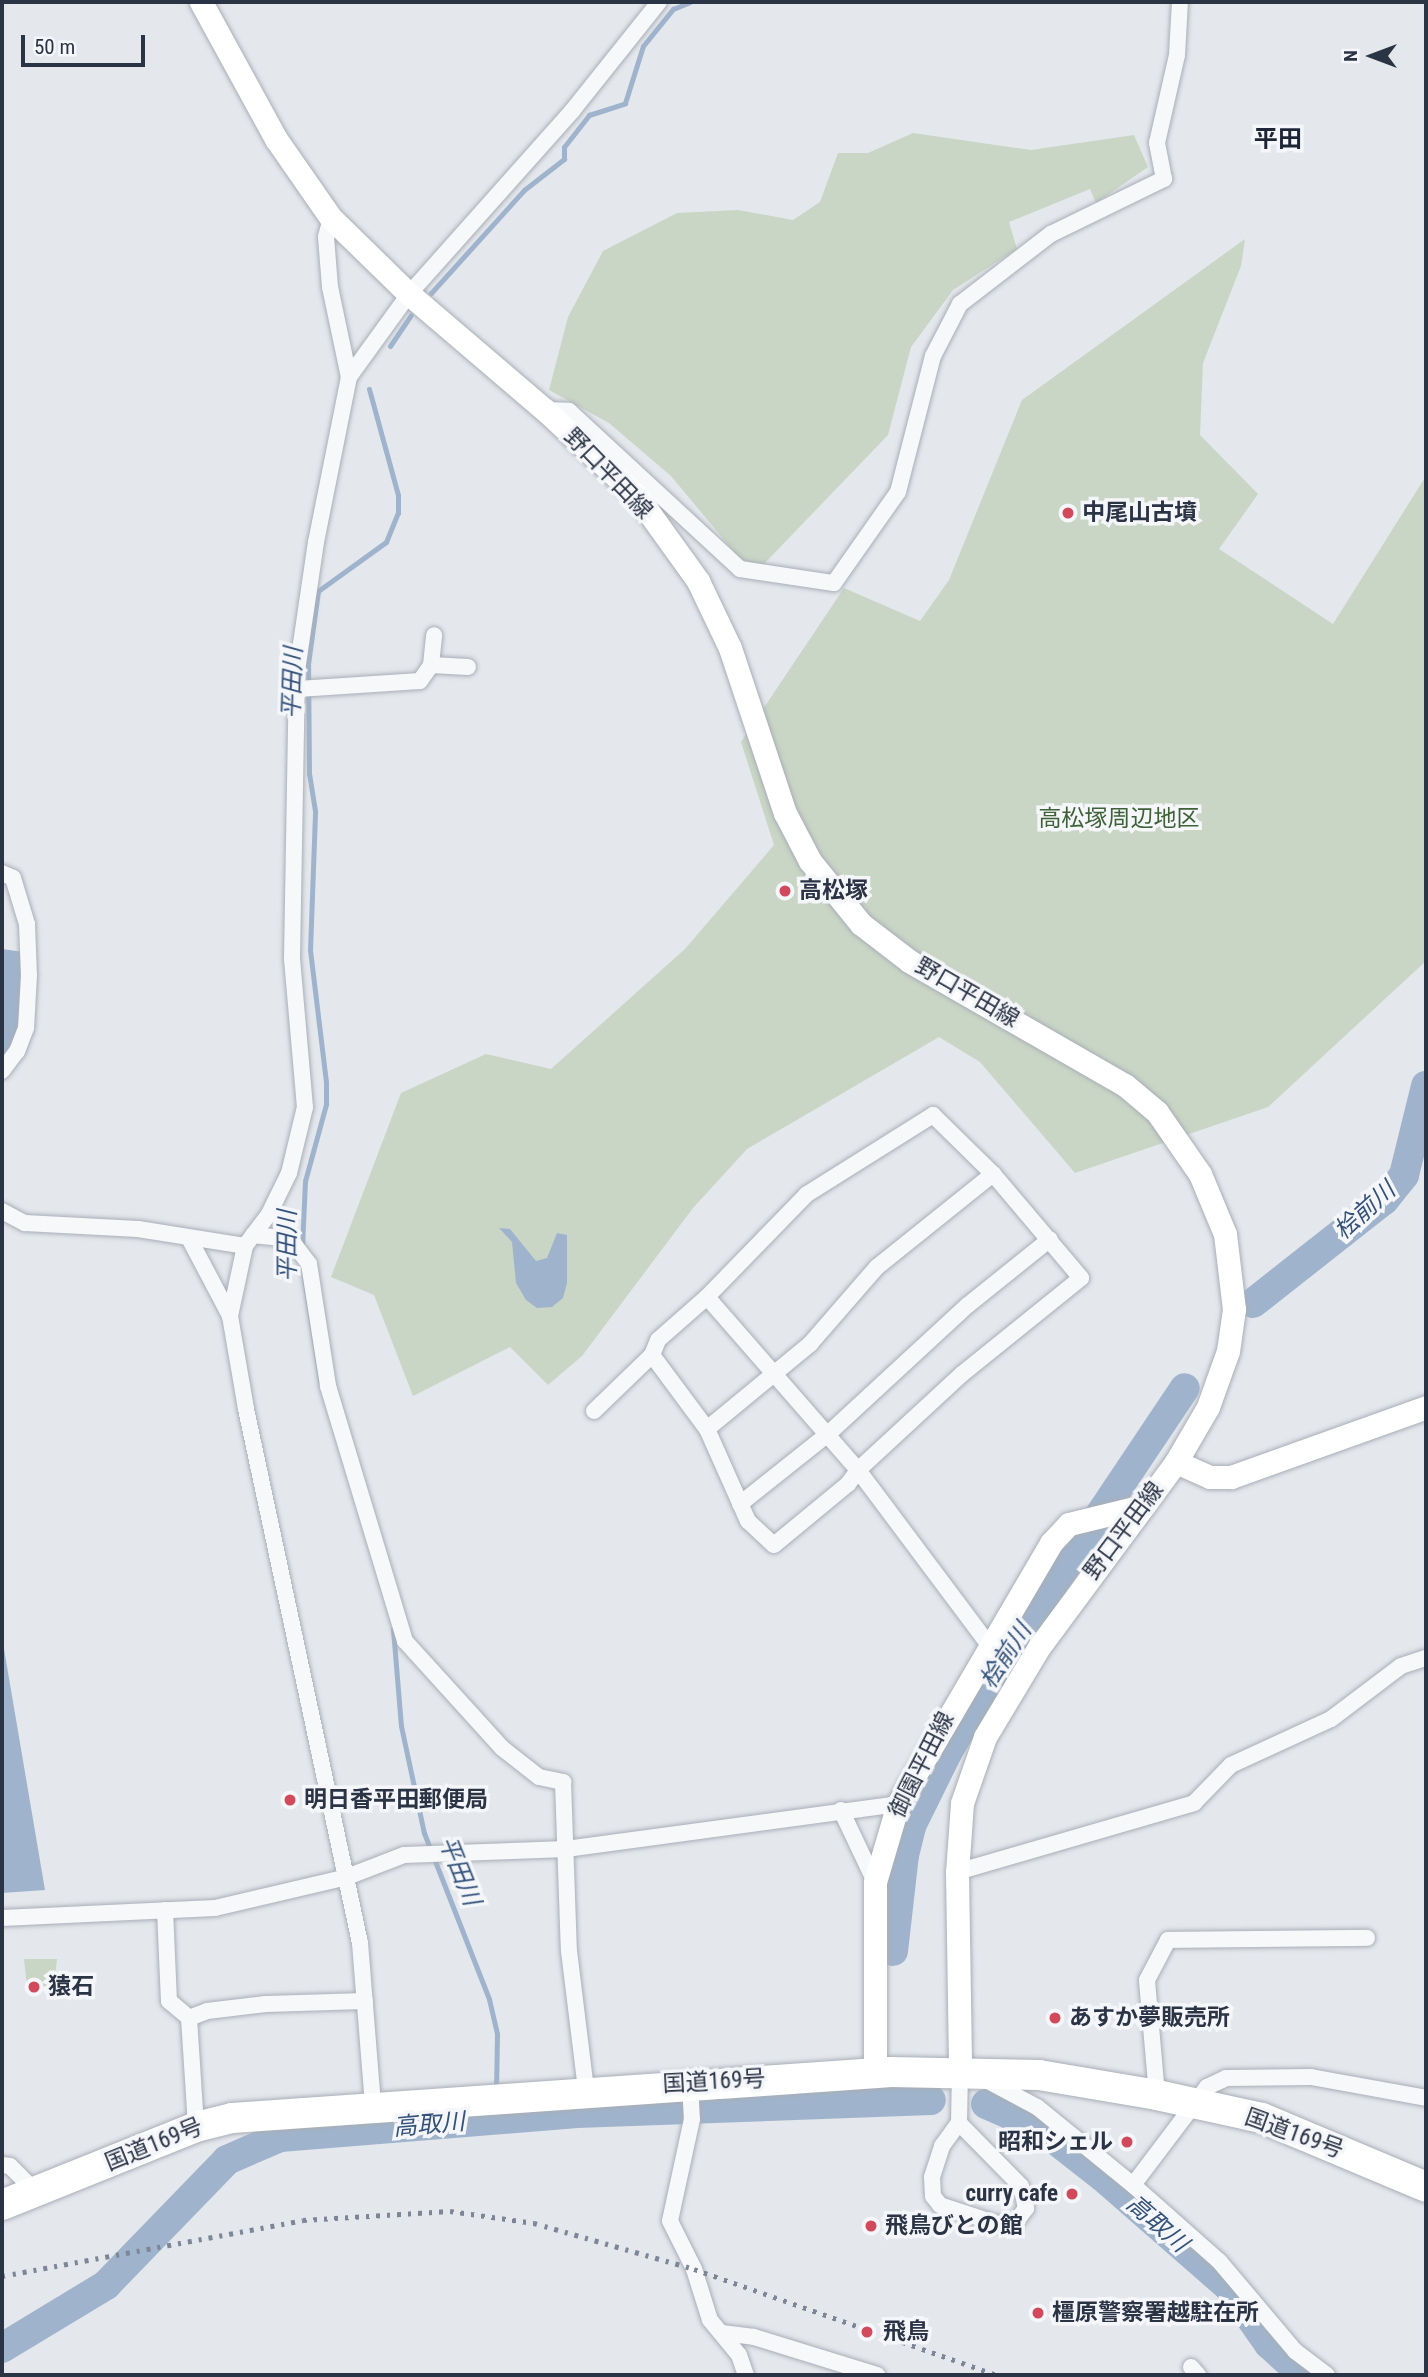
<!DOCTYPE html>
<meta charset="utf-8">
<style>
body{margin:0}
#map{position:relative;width:1428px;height:2377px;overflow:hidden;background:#e4e7ec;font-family:"Roboto Condensed","Noto Sans JP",sans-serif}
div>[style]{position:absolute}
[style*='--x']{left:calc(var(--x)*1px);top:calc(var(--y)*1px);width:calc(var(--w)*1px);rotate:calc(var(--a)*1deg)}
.green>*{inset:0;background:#c9d6c5}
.water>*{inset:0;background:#9fb4cc}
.stream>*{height:5px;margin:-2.5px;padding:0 2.5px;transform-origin:2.5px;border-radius:2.5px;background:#9fb4cc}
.river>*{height:30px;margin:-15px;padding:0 15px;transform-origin:15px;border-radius:15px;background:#9fb4cc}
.roads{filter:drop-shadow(0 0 2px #a9aeb7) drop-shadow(0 0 2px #a9aeb7)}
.street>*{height:16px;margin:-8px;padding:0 8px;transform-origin:8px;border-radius:8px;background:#f7f8fa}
.secondary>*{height:23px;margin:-11.5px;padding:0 11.5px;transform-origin:11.5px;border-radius:11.5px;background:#fff}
.highway>*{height:30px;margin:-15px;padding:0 15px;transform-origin:15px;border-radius:15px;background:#fff}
.rail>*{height:5px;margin-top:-2.5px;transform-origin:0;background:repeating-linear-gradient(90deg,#7d8696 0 3.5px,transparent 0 10.5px)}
.dots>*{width:19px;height:19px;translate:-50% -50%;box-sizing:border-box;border:4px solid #f4f6f9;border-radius:50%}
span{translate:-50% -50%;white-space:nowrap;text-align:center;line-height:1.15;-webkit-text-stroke:7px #f4f6f9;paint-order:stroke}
.street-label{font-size:23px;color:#2b3445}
.poi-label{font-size:23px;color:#2b3445;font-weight:700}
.left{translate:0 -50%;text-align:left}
.right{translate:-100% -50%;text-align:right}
.park-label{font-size:23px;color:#3f6138}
.neighbourhood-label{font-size:24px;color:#1d2536;font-weight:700}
.water-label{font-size:24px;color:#34527a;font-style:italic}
.frame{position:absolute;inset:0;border:4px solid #2b3445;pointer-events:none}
.north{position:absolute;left:1337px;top:21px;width:70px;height:70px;-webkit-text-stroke:5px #f4f6f9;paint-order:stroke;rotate:270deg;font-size:19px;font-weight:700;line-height:28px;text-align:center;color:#2b3445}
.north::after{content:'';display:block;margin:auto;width:24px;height:32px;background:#2b3445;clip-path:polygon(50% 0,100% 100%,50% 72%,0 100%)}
.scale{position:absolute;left:21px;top:35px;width:124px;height:32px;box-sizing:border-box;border:4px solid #2b3445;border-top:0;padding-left:9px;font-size:21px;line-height:24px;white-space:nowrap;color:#2b3445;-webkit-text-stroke:5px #f4f6f9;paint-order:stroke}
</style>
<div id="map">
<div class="green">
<i style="clip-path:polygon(913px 133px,1031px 150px,1134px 135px,1148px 167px,1096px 203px,1090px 189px,1009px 222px,1017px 249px,953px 290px,911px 347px,888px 435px,762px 566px,740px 559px,671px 476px,609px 423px,549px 390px,568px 317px,603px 251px,677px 213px,738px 210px,793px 220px,820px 202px,838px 153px,868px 153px)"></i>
<i style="clip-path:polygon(1245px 239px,1241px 266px,1203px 363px,1200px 435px,1258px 494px,1219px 549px,1333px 624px,1426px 476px,1426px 961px,1268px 1107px,1075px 1173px,980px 1062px,939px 1037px,747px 1149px,693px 1208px,582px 1356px,548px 1385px,510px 1347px,413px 1396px,374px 1295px,331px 1277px,401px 1093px,486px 1054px,551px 1069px,685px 949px,774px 845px,741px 742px,844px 588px,920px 621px,949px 580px,1022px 400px)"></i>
<i style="clip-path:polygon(24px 1959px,57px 1959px,54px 1986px,27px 1987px)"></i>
</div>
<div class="water">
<i style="clip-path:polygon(2px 949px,23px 952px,20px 1027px,2px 1062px)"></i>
<i style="clip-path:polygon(499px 1228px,510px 1229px,536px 1261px,547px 1258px,557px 1233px,567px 1235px,567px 1283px,563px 1298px,552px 1307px,537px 1308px,526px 1300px,516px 1283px,512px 1242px)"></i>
<i style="clip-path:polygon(2px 1637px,45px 1890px,2px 1893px)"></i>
</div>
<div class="stream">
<i style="--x:431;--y:293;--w:139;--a:-47.9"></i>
<i style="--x:524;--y:190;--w:51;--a:-37.8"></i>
<i style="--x:564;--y:159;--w:12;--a:-90"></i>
<i style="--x:564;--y:147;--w:41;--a:-52"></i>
<i style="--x:589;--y:115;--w:38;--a:-18"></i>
<i style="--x:625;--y:103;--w:60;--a:-72.5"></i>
<i style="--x:643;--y:46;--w:48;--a:-51"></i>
<i style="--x:673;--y:9;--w:18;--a:-22"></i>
<i style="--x:390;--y:346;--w:37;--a:-56"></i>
<i style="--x:302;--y:1247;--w:66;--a:-87.4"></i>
<i style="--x:305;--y:1181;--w:80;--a:-74.7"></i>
<i style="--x:326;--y:1104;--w:22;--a:-90"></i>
<i style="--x:326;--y:1082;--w:133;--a:-96.9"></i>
<i style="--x:310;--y:950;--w:139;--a:-87.9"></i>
<i style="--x:315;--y:811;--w:37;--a:-99"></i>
<i style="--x:309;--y:774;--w:110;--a:-90.5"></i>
<i style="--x:308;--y:664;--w:74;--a:-82.2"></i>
<i style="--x:318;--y:591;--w:84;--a:-35.8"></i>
<i style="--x:386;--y:542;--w:31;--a:-68"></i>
<i style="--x:398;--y:513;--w:18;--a:-90"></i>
<i style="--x:398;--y:495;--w:110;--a:-105.3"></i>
<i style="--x:303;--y:1270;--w:116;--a:81.1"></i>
<i style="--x:393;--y:1629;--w:97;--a:85.3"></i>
<i style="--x:401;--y:1726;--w:109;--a:77.9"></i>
<i style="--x:424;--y:1833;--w:178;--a:68.6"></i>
<i style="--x:489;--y:1999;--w:36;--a:77"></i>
<i style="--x:497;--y:2034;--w:56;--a:91"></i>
</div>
<div class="river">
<i style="--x:1253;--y:1303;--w:167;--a:-38.2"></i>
<i style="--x:1384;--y:1200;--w:32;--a:-51"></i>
<i style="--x:1404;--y:1175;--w:92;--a:-76.1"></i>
<i style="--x:893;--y:1951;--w:97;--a:-83.5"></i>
<i style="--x:904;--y:1855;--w:32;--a:-76"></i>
<i style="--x:912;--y:1824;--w:79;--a:-63.8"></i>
<i style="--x:947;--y:1753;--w:86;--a:-59.8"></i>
<i style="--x:990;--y:1679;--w:350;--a:-56.2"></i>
<i style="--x:986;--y:2104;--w:58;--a:23.5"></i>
<i style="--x:1039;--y:2127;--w:81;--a:38"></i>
<i style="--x:1103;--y:2177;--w:167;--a:41.1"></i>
<i style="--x:1229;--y:2287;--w:70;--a:54.9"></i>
<i style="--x:1269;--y:2344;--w:46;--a:42.4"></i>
<i style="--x:2;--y:2348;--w:122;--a:-31.2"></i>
<i style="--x:106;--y:2285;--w:174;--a:-45.9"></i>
<i style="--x:227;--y:2160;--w:58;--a:-23.5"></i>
<i style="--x:280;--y:2137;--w:298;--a:-4.6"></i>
<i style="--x:577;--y:2113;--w:354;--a:-2.1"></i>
</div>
<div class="roads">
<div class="street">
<i style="--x:331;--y:218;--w:20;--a:105"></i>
<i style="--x:326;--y:237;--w:50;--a:85.4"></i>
<i style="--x:330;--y:287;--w:92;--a:78.1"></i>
<i style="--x:349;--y:377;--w:168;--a:101.3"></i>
<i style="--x:316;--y:542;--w:130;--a:98.4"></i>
<i style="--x:297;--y:671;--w:288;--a:91"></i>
<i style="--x:292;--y:959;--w:149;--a:85"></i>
<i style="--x:305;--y:1107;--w:68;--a:103.6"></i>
<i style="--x:289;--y:1173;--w:46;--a:116"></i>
<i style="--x:269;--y:1214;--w:40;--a:127"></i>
<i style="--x:245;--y:1246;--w:72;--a:102.1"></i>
<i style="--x:230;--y:1316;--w:94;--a:80.2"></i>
<i style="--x:246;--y:1409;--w:546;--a:77.95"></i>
<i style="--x:360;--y:1943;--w:163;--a:85.4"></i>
<i style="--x:349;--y:377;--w:102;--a:-54.1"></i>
<i style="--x:409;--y:294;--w:245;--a:-48.3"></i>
<i style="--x:572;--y:111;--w:139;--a:-51.4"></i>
<i style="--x:545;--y:410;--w:24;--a:2"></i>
<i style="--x:569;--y:411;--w:233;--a:42.7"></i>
<i style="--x:740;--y:569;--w:95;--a:8.5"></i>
<i style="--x:834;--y:583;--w:111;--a:-54.9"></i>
<i style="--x:898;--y:492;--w:140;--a:-75.6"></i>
<i style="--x:933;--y:356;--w:59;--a:-62.6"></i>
<i style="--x:960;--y:304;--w:115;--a:-37.6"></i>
<i style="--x:1051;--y:234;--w:126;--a:-26"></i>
<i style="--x:1164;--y:179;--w:37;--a:-101"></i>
<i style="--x:1157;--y:143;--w:90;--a:-77.2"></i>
<i style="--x:1177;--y:55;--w:53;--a:-86.8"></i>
<i style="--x:431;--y:665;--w:37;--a:3"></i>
<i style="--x:298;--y:689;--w:122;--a:-3.8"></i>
<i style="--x:420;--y:681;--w:19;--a:-55"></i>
<i style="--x:431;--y:665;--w:30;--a:-84"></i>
<i style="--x:2;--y:873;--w:12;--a:24"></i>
<i style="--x:13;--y:878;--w:48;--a:73.1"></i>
<i style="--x:27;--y:924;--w:51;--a:87.8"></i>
<i style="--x:29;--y:975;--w:53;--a:93.2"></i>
<i style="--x:26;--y:1028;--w:25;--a:111"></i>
<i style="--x:17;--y:1051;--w:25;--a:127"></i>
<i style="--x:2;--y:1211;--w:26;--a:28"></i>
<i style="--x:25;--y:1223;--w:113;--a:3"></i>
<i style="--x:138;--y:1229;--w:108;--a:9"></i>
<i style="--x:253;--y:1235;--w:31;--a:6"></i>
<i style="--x:284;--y:1238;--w:12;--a:31"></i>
<i style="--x:294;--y:1244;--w:25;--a:53"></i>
<i style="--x:309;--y:1264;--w:123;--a:81.1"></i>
<i style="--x:328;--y:1386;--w:266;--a:73.2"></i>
<i style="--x:405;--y:1641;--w:144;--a:47.8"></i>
<i style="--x:502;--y:1748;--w:47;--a:38.1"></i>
<i style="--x:539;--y:1777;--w:25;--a:12"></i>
<i style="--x:563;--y:1782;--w:169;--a:88"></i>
<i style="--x:569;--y:1951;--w:140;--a:83"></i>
<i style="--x:190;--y:1240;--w:86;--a:62.2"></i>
<i style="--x:652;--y:1355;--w:92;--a:53.4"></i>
<i style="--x:707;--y:1429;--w:101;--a:66"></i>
<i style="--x:748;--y:1521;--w:35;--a:43"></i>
<i style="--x:774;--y:1545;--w:96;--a:-39.5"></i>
<i style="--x:848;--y:1484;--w:17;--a:-54"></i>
<i style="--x:858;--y:1470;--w:142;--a:-42.7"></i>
<i style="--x:962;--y:1374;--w:153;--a:-38.9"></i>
<i style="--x:1081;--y:1278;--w:136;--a:-130.2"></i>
<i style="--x:993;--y:1174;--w:84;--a:-135.5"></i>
<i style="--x:933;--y:1115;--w:149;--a:147.9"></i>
<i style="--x:807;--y:1194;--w:144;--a:134.2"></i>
<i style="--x:707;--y:1297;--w:230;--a:48.9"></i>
<i style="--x:858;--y:1470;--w:217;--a:53.2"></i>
<i style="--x:594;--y:1411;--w:81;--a:-44"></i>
<i style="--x:652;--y:1355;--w:16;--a:-68"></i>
<i style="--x:658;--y:1340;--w:65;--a:-41.3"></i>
<i style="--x:707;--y:1429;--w:134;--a:-39.5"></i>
<i style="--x:810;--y:1344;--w:102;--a:-49"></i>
<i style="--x:877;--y:1267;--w:149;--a:-38.7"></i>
<i style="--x:740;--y:1504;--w:112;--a:-38.5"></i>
<i style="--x:828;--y:1434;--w:190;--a:-42.7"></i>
<i style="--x:968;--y:1305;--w:105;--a:-38.8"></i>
<i style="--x:841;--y:1810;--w:80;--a:64.7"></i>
<i style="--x:957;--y:1872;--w:247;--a:-16.2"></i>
<i style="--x:1194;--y:1803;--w:53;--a:-45.8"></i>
<i style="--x:1231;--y:1765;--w:110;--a:-24.7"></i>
<i style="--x:1331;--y:1719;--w:88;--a:-37.1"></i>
<i style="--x:1401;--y:1666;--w:26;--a:-18"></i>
<i style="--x:165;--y:1910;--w:91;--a:87.5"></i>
<i style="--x:169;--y:2001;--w:26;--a:40"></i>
<i style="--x:189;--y:2018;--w:19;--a:-21"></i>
<i style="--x:207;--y:2011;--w:59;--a:-6.8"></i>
<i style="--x:266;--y:2004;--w:99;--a:-1.7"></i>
<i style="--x:2;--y:1918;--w:213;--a:-2.7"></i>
<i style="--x:215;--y:1908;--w:136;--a:-13.2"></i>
<i style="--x:347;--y:1877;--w:61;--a:-21.1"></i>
<i style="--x:404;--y:1855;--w:162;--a:-2.1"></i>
<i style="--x:566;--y:1849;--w:335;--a:-7.7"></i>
<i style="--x:189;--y:2018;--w:109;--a:86.3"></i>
<i style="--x:988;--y:2081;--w:55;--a:28"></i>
<i style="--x:1037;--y:2107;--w:124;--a:39.1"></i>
<i style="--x:1133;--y:2185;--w:115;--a:41.5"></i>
<i style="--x:1219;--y:2261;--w:118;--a:49.8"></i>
<i style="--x:1295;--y:2351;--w:40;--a:37"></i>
<i style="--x:690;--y:2083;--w:36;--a:87"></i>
<i style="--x:692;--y:2119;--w:104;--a:102.2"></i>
<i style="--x:670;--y:2221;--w:54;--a:63.4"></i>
<i style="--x:694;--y:2269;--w:53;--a:72.6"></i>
<i style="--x:710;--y:2320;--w:45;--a:50.4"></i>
<i style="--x:739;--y:2355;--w:21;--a:71"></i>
<i style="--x:1157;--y:2095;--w:115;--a:-95"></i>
<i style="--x:1147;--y:1980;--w:45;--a:-62.3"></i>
<i style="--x:1168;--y:1940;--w:199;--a:-0.6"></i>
<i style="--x:959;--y:2123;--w:88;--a:45.5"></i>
<i style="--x:1021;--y:2186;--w:23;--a:77"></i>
<i style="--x:1026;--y:2208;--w:19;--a:126"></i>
<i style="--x:1015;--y:2223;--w:17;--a:177"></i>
<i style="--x:998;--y:2224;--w:61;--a:-161.9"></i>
<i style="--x:940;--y:2205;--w:11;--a:-128"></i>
<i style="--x:933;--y:2196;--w:19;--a:-93"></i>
<i style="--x:932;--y:2177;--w:33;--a:-72"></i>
<i style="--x:942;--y:2146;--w:29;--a:-54"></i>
<i style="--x:959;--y:2123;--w:51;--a:-88.9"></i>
<i style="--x:960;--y:2072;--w:3;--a:18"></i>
<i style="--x:2;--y:2165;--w:8;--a:7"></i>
<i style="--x:10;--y:2166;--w:38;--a:45"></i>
<i style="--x:1133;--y:2185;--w:123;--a:-52.9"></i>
<i style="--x:1207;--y:2087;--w:21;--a:-25"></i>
<i style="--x:1226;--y:2078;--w:85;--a:-0.7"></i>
<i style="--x:1311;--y:2077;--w:117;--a:10.3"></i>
<i style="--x:722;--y:2333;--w:32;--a:7"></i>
<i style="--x:754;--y:2337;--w:129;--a:17.2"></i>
<i style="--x:1191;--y:2367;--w:11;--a:49"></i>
</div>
<div class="secondary">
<i style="--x:201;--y:2;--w:156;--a:61.3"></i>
<i style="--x:276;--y:139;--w:96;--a:55.2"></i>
<i style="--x:331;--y:218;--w:109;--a:44.3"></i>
<i style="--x:409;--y:294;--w:179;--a:40.5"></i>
<i style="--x:545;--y:410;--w:126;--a:43.1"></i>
<i style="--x:637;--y:496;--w:105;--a:54.3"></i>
<i style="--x:698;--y:581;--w:74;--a:64.5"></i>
<i style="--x:730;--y:648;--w:174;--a:71.6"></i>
<i style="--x:785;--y:813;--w:54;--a:62.5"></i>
<i style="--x:810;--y:861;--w:81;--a:51"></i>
<i style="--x:861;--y:924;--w:61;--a:37.6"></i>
<i style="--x:909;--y:961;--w:249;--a:29.9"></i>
<i style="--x:1125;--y:1085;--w:42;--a:40.2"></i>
<i style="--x:1157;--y:1112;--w:75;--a:55.3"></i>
<i style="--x:1200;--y:1174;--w:65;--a:67.4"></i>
<i style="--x:1225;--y:1234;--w:76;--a:83.2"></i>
<i style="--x:1234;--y:1309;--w:42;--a:98.1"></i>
<i style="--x:1228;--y:1351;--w:59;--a:109.7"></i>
<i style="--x:1208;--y:1407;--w:64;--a:120.2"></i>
<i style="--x:1176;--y:1462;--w:230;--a:126.5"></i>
<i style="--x:1039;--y:1647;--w:105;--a:121"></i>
<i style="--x:985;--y:1737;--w:70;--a:109.2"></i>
<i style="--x:962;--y:1803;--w:69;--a:94.1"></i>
<i style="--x:957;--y:1872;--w:200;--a:89.1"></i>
<i style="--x:1176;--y:1462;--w:37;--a:24"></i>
<i style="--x:1210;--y:1477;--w:21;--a:0"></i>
<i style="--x:1231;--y:1477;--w:207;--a:-19.7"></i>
<i style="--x:875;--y:2073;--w:191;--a:-90"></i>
<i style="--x:875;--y:1882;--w:81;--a:-73.6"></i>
<i style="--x:898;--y:1804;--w:303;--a:-59.6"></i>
<i style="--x:1051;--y:1543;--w:26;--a:-47"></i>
<i style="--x:1069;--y:1524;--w:76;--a:-13.7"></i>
</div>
<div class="highway">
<i style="--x:2;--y:2205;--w:209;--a:-21.9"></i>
<i style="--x:196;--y:2127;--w:37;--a:-14"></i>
<i style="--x:232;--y:2118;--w:661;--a:-3.99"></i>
<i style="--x:891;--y:2072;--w:148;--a:1.2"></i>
<i style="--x:1039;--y:2075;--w:120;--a:9.6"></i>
<i style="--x:1157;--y:2095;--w:107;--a:12.4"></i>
<i style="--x:1262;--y:2118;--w:178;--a:22.8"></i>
</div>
</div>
<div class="rail">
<i style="--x:2;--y:2276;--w:306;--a:-10.5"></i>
<i style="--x:303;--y:2220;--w:147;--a:-3.5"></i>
<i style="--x:450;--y:2211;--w:85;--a:8.1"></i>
<i style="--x:534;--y:2223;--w:166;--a:16"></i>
<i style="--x:694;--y:2269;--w:321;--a:19.3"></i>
</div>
<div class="dots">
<i style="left:1068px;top:513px;background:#d1495b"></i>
<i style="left:785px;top:891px;background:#d1495b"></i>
<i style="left:290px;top:1800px;background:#d1495b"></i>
<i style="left:34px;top:1987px;background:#d1495b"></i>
<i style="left:1055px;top:2018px;background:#d1495b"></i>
<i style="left:1127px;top:2142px;background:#d1495b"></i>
<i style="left:1072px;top:2194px;background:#d1495b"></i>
<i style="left:871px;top:2226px;background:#d1495b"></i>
<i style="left:1038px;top:2313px;background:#d1495b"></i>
<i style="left:867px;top:2332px;background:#d1495b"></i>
</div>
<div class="street-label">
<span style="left:608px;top:474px;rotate:46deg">野口平田線</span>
<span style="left:967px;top:993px;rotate:30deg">野口平田線</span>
<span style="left:1124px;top:1531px;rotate:-53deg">野口平田線</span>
<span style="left:922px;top:1765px;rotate:-63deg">御園平田線</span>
<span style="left:714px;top:2082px;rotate:-3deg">国道169号</span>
<span style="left:1294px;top:2134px;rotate:20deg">国道169号</span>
<span style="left:154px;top:2145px;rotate:-22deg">国道169号</span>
</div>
<div class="poi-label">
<span class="left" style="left:1082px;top:513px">中尾山古墳</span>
<span class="left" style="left:799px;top:891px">高松塚</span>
<span class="left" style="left:304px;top:1800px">明日香平田郵便局</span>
<span class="left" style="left:48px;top:1987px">猿石</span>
<span class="left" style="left:1069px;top:2018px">あすか夢販売所</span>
<span class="right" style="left:1113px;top:2142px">昭和シェル</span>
<span class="right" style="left:1058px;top:2194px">curry cafe</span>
<span class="left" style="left:885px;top:2226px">飛鳥びとの館</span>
<span class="left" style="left:1052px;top:2313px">橿原警察署越駐在所</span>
<span class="left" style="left:883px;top:2332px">飛鳥</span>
</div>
<div class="park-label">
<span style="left:1119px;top:819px">高松塚周辺地区</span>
</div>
<div class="neighbourhood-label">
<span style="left:1278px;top:140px">平田</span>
</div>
<div class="water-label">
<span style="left:293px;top:683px;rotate:-88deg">平田川</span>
<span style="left:1365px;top:1211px;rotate:-42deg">桧前川</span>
<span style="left:288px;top:1246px;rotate:-90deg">平田川</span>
<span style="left:1006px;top:1656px;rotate:-57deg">桧前川</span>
<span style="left:459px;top:1871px;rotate:68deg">平田川</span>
<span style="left:429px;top:2125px;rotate:-5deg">高取川</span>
<span style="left:1157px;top:2224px;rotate:41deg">高取川</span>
</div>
<div class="frame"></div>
<div class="north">N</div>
<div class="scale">50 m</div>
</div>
